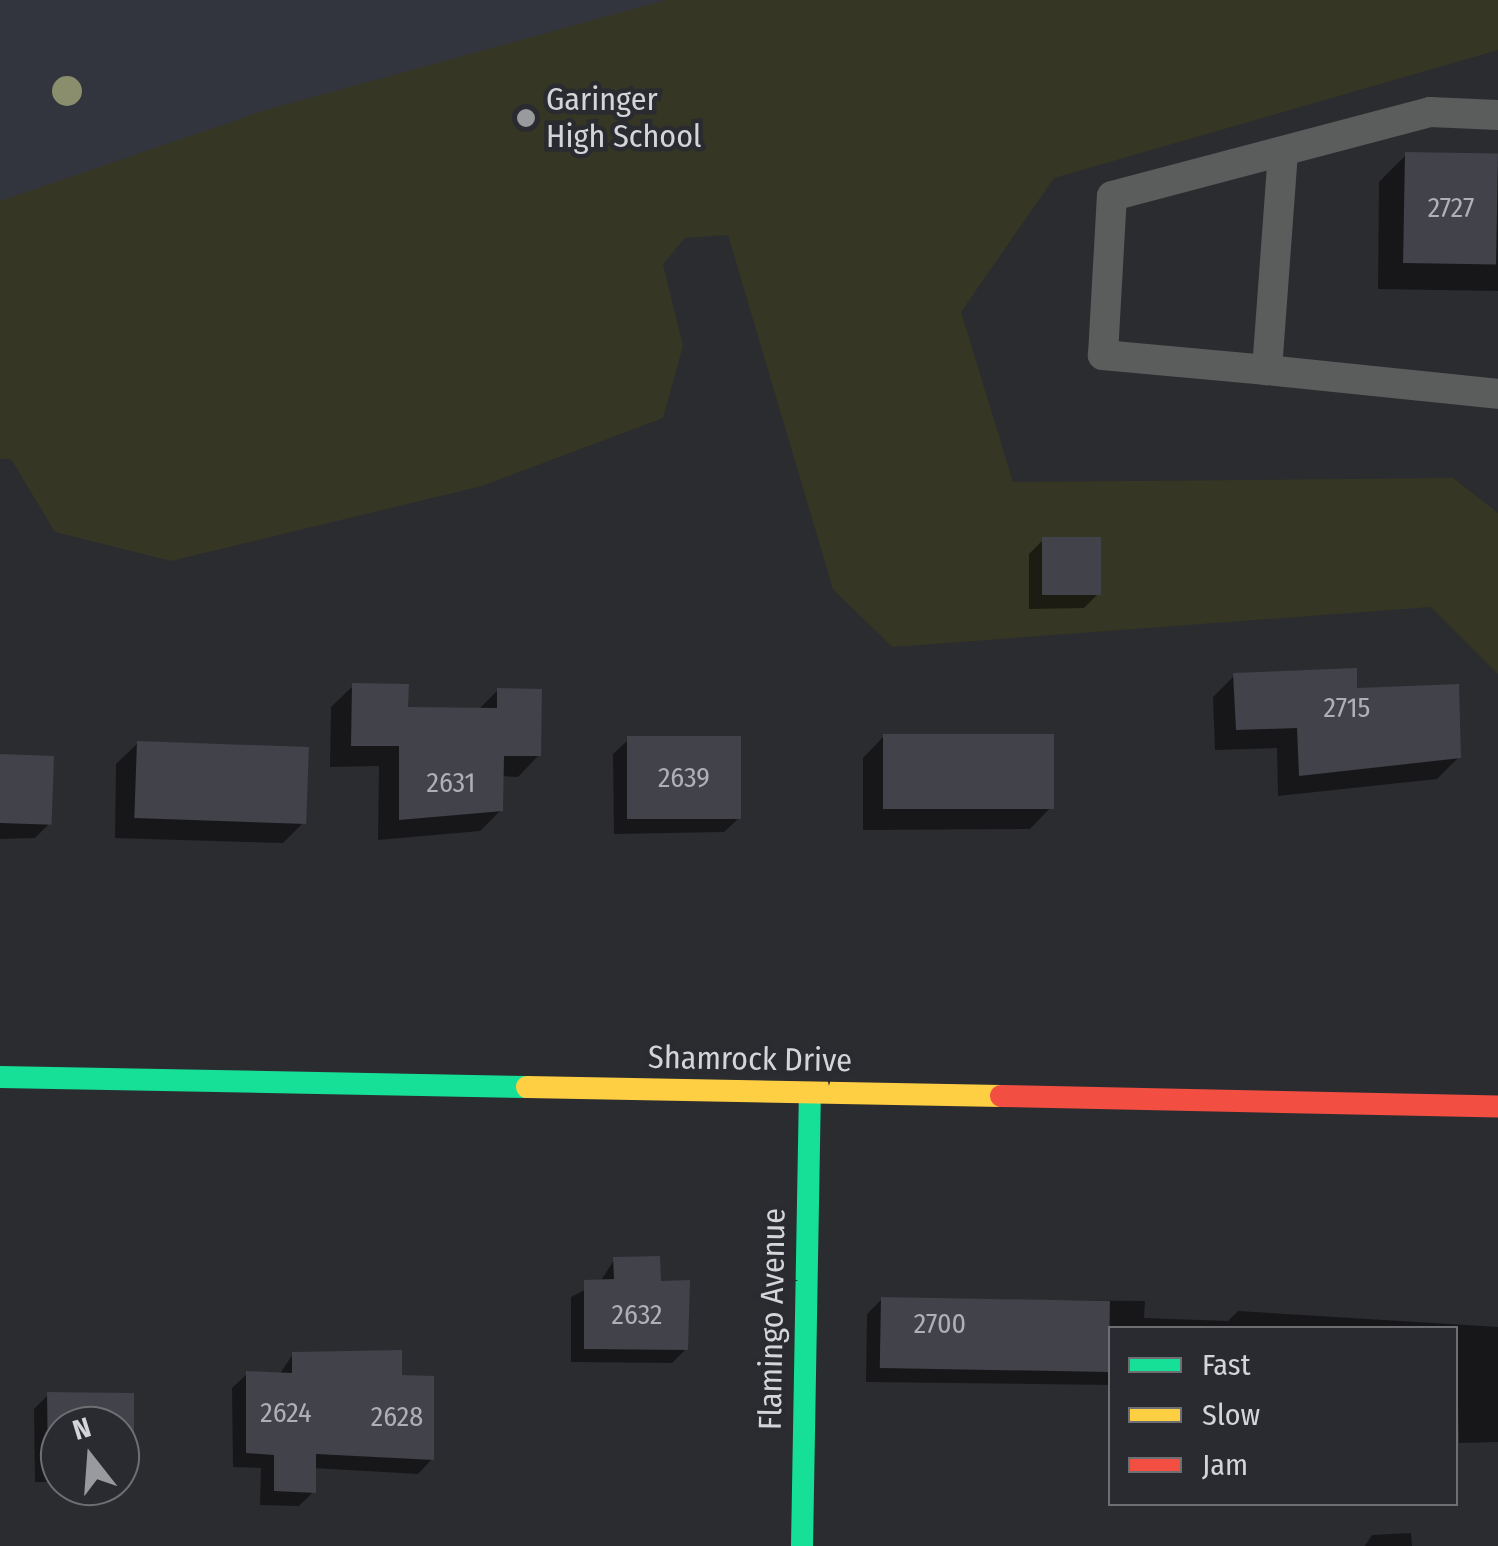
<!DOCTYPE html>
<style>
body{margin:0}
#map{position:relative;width:1498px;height:1546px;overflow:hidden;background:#2b2c2f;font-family:"Fira Sans Condensed",sans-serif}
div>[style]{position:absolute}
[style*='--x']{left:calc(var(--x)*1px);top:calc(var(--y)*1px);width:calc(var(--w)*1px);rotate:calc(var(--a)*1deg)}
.built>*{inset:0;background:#33353e}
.green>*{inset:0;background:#353623}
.shadow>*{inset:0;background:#0007}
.building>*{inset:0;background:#41424a;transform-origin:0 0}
.lane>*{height:30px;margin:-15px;padding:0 15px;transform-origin:15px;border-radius:15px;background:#5b5c5c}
.fast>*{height:22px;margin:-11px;padding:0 11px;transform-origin:11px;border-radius:11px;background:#16e098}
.slow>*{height:22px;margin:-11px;padding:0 11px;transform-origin:11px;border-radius:11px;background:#ffcf43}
.jam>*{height:22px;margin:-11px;padding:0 11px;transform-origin:11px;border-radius:11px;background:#f24e42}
.trees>*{width:30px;height:30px;margin:-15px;border-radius:50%;background:#8b8e6d}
.dots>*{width:28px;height:28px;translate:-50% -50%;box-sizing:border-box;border:5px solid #2a2b30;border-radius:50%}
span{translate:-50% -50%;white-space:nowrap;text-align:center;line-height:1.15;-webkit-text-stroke:9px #2a2b30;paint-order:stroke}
.number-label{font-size:28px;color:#afb0b4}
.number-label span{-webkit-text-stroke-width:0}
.poi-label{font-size:32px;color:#d4d5d8}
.left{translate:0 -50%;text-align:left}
.street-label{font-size:32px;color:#d4d5d8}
.legend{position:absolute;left:1108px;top:1326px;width:350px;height:180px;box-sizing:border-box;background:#2a2b30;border:2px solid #6e6f73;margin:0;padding:12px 18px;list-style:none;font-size:30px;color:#d4d5d8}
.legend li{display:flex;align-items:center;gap:20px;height:50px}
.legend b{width:50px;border:2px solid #6e6f73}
.north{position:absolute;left:40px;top:1406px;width:100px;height:100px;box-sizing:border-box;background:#2a2b30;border:2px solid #6e6f73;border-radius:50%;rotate:343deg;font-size:28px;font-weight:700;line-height:40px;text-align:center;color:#d4d5d8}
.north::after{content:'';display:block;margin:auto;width:35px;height:45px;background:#999a9d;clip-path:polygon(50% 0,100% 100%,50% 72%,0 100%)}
</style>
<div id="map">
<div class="built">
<i style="clip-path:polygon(0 0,1498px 0,1498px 15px,0 361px)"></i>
</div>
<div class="green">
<i style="clip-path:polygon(666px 0,1498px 0,1498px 50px,1054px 178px,961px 312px,1013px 482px,1453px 478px,1498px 513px,1498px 674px,1431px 607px,892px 647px,833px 589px,728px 235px,685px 238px,663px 264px,683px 346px,663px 418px,482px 486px,171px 561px,55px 532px,11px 459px,0 459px,0 201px,266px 110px)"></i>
</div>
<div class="shadow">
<i style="clip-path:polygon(1406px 155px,1498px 156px,1498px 291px,1378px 289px,1379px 182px)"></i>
<i style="clip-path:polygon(1043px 540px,1098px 594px,1084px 608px,1029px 609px,1029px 554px)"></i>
<i style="clip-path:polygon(1234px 676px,1354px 691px,1459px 757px,1437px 779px,1278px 796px,1277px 748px,1215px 750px,1213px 697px)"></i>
<i style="clip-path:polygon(353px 686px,406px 709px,478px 710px,498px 690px,539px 755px,518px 777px,501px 776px,501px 810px,480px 831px,378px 840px,379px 766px,330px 767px,331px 707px)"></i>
<i style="clip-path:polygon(884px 736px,1051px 807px,1030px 829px,863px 830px,863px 758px)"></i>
<i style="clip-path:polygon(628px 740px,739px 818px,724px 832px,614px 834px,613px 754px)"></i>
<i style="clip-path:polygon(138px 743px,304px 822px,283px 843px,115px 838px,116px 764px)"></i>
<i style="clip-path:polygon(0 756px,49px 824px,35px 838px,0 839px)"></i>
<i style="clip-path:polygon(614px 1260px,658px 1284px,686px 1349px,672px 1363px,571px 1362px,571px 1297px,600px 1282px)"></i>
<i style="clip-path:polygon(882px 1299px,1145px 1301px,1144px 1318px,1228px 1321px,1238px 1311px,1498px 1327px,1498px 1442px,1459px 1443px,1456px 1328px,1110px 1328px,1110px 1385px,866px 1382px,867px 1314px)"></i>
<i style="clip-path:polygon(293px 1354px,400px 1377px,432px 1459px,418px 1474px,313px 1468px,313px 1492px,299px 1506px,260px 1505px,261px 1468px,233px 1467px,232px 1388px,247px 1374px,279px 1375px)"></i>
<i style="clip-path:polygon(48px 1395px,131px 1396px,131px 1467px,120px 1478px,120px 1426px,60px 1426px,60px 1482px,35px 1482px,34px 1409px)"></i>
<i style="clip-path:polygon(1411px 1533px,1412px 1546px,1365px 1546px,1372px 1535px)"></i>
</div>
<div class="building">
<i style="left:1405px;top:152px;width:93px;height:111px;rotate:1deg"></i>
<i style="left:1101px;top:537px;width:58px;height:59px;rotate:90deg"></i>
<i style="clip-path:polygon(1357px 668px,1357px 688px,1459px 684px,1461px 758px,1299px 776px,1297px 728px,1236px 730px,1233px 673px)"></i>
<i style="clip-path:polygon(352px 683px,409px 684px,408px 707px,497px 708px,497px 688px,542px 689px,541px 756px,504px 756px,503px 811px,399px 820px,399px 746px,351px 746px)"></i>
<i style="left:883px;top:734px;width:171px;height:75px"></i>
<i style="left:741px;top:736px;width:83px;height:114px;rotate:90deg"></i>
<i style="left:137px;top:741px;width:172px;height:77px;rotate:2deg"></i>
<i style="left:0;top:754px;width:54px;height:69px;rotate:2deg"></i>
<i style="clip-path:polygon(660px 1256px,661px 1281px,690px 1280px,688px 1350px,584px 1349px,584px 1280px,614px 1279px,613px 1257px)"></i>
<i style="left:881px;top:1297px;width:229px;height:71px;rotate:1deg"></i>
<i style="clip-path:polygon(402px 1350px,402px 1375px,434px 1376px,434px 1460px,316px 1454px,316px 1493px,274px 1491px,274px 1455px,246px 1453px,246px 1371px,292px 1373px,292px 1352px)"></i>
<i style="clip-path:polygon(47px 1392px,134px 1393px,134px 1468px,120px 1468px,120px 1426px,60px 1426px,60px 1469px,48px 1469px)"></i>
</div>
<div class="lane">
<i style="--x:1283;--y:152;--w:219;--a:94.2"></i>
<i style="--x:1267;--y:370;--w:232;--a:5.9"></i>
<i style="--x:1267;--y:370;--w:165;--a:-174.8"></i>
<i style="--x:1103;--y:355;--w:159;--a:-86.8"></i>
<i style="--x:1112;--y:196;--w:329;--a:-14.8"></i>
<i style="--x:1430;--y:112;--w:68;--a:2.5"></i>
</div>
<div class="fast">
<i style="--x:0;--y:1077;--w:527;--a:1.09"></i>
<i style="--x:802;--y:1546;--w:453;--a:-89"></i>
</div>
<div class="slow">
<i style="--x:527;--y:1087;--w:474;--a:1.1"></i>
</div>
<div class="jam">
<i style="--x:1001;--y:1096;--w:497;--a:1.2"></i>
</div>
<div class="trees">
<i style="left:67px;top:91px"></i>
</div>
<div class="dots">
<i style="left:526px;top:118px;background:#999a9d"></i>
</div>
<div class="number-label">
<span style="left:1451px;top:208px">2727</span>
<span style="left:1347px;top:708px">2715</span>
<span style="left:684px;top:778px">2639</span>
<span style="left:451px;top:783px">2631</span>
<span style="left:637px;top:1315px">2632</span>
<span style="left:940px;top:1324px">2700</span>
<span style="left:286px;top:1413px">2624</span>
<span style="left:397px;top:1417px">2628</span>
</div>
<div class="poi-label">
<span class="left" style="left:546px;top:118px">Garinger<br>High School</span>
</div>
<div class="street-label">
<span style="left:750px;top:1059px;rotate:1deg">Shamrock Drive</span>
<span style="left:772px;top:1319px;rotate:-89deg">Flamingo Avenue</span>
</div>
<ul class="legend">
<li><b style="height:12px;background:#16e098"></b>Fast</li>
<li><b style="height:12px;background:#ffcf43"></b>Slow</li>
<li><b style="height:12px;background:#f24e42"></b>Jam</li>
</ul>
<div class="north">N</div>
</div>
